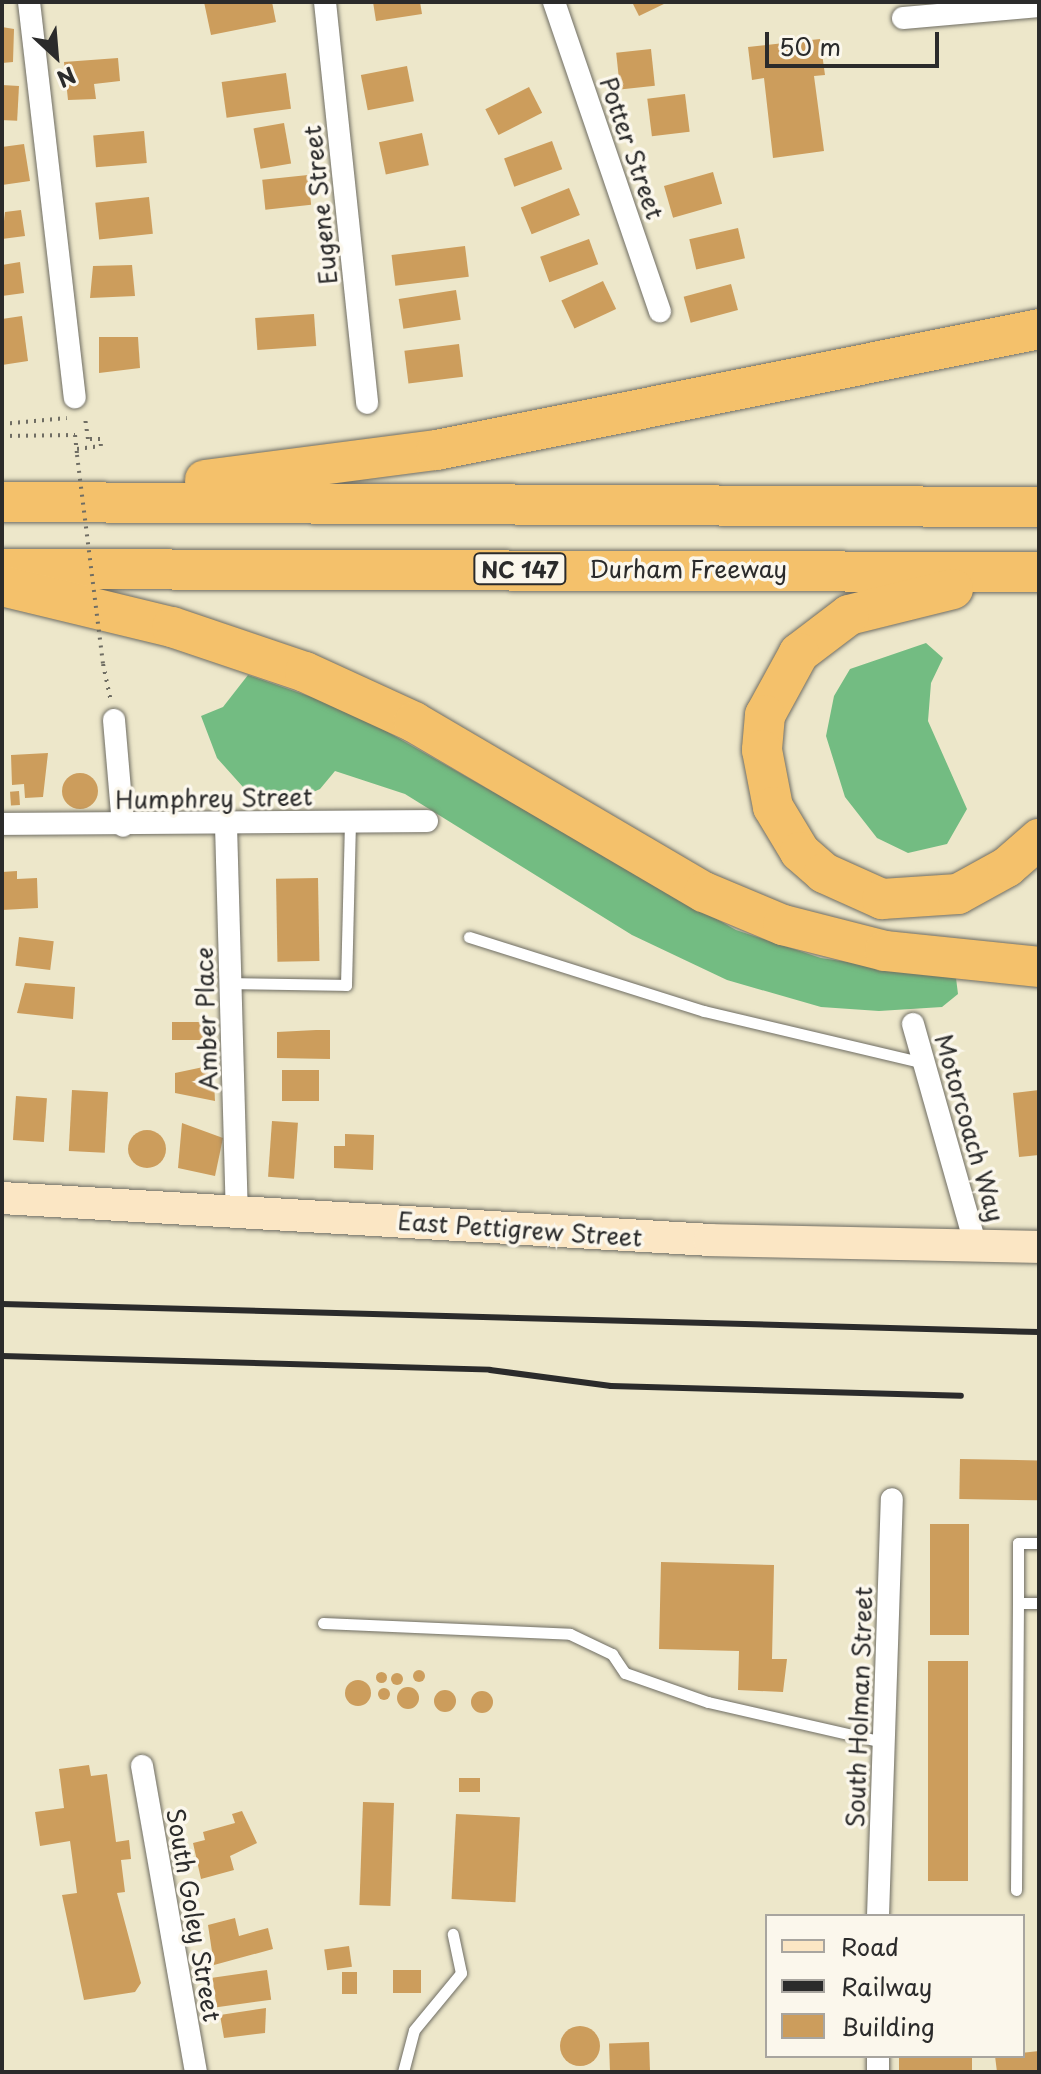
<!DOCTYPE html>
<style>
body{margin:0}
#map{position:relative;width:1041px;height:2074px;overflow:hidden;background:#ede7ca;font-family:"Playpen Sans",sans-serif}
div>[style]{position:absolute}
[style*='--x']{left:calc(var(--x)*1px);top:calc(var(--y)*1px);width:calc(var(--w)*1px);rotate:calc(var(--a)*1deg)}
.forest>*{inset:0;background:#73bc82}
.building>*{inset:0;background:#cc9d5c;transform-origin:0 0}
.round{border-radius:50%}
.path>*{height:4px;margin-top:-2px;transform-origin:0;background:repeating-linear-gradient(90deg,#6f6d63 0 2px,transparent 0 8px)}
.roads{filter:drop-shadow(0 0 2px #6f6d63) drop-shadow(0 0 2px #6f6d63)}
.lane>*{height:11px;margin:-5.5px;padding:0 5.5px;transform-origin:5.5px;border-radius:5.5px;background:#fff}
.street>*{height:22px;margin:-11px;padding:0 11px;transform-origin:11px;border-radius:11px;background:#fff}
.secondary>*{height:32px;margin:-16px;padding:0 16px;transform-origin:16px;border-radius:16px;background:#fbe6c4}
.highway>*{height:40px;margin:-20px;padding:0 20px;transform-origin:20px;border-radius:20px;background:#f4c16b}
.rail>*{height:6px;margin:-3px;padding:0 3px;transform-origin:3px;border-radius:3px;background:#2b2b2b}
.path-bridge>*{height:4px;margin-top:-2px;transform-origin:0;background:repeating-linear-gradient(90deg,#6f6d63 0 2px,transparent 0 8px)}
span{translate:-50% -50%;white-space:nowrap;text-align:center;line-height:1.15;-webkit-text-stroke:7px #fbf7ec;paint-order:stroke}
.shield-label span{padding:2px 6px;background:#fbf7ec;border:2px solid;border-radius:6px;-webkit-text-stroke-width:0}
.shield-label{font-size:22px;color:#2b2b2b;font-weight:700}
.street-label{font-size:24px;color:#2b2b2b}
.frame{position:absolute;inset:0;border:4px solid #2b2b2b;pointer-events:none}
.legend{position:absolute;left:765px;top:1914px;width:260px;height:144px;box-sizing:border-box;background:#fbf7ec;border:2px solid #a8a59f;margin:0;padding:10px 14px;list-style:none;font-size:24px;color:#2b2b2b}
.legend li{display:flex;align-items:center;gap:16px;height:40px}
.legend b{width:40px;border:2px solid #a8a59f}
.north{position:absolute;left:16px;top:16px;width:80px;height:80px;-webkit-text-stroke:6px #fbf7ec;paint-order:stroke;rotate:154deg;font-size:22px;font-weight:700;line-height:32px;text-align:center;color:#2b2b2b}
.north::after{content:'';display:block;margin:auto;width:28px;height:36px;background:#2b2b2b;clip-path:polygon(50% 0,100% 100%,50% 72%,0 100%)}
.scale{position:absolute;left:765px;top:32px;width:174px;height:36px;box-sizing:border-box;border:4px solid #2b2b2b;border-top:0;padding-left:10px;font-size:24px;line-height:28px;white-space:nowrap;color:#2b2b2b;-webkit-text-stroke:6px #fbf7ec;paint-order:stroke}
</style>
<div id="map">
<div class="forest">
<i style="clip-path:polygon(926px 643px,943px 658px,931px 683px,928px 721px,967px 809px,947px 844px,908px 853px,877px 838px,845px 797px,826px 736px,834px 696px,850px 669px)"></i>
<i style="clip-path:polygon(248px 675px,349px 710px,736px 930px,821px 958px,956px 978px,958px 994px,942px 1007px,879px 1011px,821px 1007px,727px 980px,632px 935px,405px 794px,335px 771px,320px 789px,291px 802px,251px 796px,217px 758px,201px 716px,223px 707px)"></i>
</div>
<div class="building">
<i style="clip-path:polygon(204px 2px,272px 2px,276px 22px,211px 35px)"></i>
<i style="clip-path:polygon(373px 2px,420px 2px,422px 14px,376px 21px)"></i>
<i style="clip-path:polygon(632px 2px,668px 2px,639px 16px)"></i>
<i style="clip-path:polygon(2px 27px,14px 29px,13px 62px,2px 63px)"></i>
<i style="clip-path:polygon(820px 39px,825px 75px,814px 76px,824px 151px,773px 158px,764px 78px,752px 80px,748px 47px)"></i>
<i style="left:651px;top:49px;width:37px;height:35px;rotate:84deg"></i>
<i style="clip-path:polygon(118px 58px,120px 81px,94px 84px,96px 99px,68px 100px,64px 62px)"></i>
<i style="left:407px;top:66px;width:36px;height:47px;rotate:79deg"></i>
<i style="left:286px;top:73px;width:36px;height:65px;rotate:82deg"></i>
<i style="left:2px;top:85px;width:17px;height:35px;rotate:3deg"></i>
<i style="left:529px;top:87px;width:29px;height:49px;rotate:63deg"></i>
<i style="left:685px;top:94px;width:38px;height:38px;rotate:83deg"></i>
<i style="left:284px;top:123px;width:41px;height:31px;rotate:80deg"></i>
<i style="left:144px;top:131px;width:32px;height:51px;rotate:85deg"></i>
<i style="left:422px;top:133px;width:33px;height:44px;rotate:78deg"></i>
<i style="left:552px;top:141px;width:30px;height:51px;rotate:70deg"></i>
<i style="clip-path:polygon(24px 144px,30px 181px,2px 185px,2px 147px)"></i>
<i style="left:713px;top:172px;width:33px;height:51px;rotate:74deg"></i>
<i style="left:308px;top:175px;width:30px;height:46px;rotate:84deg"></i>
<i style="left:569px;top:188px;width:29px;height:52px;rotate:68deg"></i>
<i style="left:149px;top:197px;width:37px;height:54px;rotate:84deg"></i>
<i style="clip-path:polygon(21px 210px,25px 236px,2px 239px,5px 212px)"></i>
<i style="left:738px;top:228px;width:31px;height:50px;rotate:77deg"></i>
<i style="left:589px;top:239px;width:27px;height:52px;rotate:70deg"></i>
<i style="left:465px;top:246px;width:31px;height:74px;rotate:83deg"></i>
<i style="clip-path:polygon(20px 262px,24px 293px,2px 296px,2px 265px)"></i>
<i style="clip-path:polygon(132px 265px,135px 296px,90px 298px,93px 266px)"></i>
<i style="left:603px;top:281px;width:31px;height:46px;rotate:65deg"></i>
<i style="left:731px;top:284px;width:27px;height:49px;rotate:75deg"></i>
<i style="left:456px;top:290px;width:30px;height:58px;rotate:81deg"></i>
<i style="left:314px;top:314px;width:32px;height:59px;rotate:86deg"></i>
<i style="clip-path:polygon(22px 316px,28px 361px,2px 365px,2px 319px)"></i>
<i style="clip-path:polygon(99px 337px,138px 337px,140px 368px,99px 373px)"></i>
<i style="left:459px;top:344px;width:33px;height:55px;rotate:83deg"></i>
<i style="clip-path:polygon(48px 753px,43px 797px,25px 798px,24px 784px,12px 785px,11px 755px)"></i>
<i class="round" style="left:62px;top:773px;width:36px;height:36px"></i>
<i style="left:19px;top:791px;width:14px;height:9px;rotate:86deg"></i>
<i style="clip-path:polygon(17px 871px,17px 879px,37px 878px,38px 908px,2px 910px,2px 872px)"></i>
<i style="left:318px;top:878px;width:83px;height:42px;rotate:89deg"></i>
<i style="left:19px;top:937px;width:35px;height:29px;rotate:7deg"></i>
<i style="clip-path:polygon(25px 983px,75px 987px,73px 1019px,17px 1013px)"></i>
<i style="left:172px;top:1022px;width:42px;height:18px"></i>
<i style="clip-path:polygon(316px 1030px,330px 1030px,330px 1059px,277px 1058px,277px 1032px)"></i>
<i style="clip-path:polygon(213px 1065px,215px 1101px,175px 1093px,175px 1073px)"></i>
<i style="left:319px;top:1070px;width:31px;height:37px;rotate:90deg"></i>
<i style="left:72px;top:1090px;width:36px;height:61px;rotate:3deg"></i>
<i style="clip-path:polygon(1039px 1090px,1039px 1155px,1019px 1157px,1013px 1093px)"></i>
<i style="left:16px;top:1096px;width:31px;height:44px;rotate:4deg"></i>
<i style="left:272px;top:1121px;width:26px;height:56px;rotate:4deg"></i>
<i style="clip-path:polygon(182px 1123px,223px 1138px,215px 1176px,178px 1168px)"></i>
<i class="round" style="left:128px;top:1130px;width:38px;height:38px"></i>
<i style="clip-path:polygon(345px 1134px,374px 1135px,373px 1170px,334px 1168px,334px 1146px,345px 1146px)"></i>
<i style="left:960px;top:1459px;width:79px;height:40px;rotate:1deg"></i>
<i style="left:930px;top:1524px;width:39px;height:111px"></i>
<i style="clip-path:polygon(661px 1562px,774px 1565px,772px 1659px,787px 1659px,783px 1692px,738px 1690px,739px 1651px,659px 1649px)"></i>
<i style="left:928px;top:1661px;width:40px;height:220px"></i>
<i class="round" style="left:413px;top:1670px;width:12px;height:12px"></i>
<i class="round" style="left:375.5px;top:1671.5px;width:11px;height:11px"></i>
<i class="round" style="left:391px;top:1673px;width:12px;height:12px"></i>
<i class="round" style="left:345px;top:1680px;width:26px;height:26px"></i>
<i class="round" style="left:397px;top:1687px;width:22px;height:22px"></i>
<i class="round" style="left:378px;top:1688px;width:12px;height:12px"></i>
<i class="round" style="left:434px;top:1690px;width:22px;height:22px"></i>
<i class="round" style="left:471px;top:1691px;width:22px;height:22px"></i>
<i style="clip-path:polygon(89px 1765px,91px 1776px,107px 1774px,116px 1842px,129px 1840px,131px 1859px,121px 1860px,125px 1892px,117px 1893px,141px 1983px,135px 1992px,84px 2000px,62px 1895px,77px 1893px,70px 1841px,40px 1846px,35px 1812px,64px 1808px,59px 1769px)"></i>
<i style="left:459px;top:1778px;width:21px;height:14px"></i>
<i style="left:363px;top:1802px;width:31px;height:103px;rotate:2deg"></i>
<i style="clip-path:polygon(242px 1811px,257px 1843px,230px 1856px,234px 1870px,201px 1879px,193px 1843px,205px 1840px,203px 1832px,235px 1823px,232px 1814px)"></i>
<i style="left:456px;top:1814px;width:64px;height:85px;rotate:3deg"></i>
<i style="clip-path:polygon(235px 1918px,239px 1936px,268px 1928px,273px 1949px,214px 1965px,208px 1925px)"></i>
<i style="left:349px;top:1946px;width:21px;height:25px;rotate:82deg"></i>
<i style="left:267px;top:1970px;width:30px;height:55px;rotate:82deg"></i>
<i style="left:393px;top:1970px;width:28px;height:23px"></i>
<i style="left:342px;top:1972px;width:15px;height:22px"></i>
<i style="clip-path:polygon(266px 2008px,265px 2033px,224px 2038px,220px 2015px)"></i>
<i class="round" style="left:560px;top:2026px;width:40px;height:40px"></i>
<i style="left:649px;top:2042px;width:30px;height:40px;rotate:88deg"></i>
<i style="clip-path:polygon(1039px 2051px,1039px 2072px,997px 2072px,995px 2056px)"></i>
<i style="left:899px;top:2056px;width:73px;height:16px"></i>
</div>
<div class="path">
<i style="--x:2;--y:424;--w:65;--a:-5.3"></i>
<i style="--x:2;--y:436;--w:73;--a:-0.8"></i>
<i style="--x:75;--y:435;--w:20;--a:84"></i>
<i style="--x:77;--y:449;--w:24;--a:-7"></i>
<i style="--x:101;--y:446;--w:7;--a:-98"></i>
<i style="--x:100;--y:439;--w:12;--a:180"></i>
<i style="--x:88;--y:439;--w:21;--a:-98"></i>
<i style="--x:103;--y:664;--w:35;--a:78"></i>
</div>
<div class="roads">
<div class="lane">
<i style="--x:469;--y:937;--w:246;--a:17.5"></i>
<i style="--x:704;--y:1011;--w:226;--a:13.3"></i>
<i style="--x:230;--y:983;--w:116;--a:1"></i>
<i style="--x:346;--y:985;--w:162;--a:-88.6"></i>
<i style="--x:1018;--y:1603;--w:60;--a:-90"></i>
<i style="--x:1018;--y:1543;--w:21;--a:0"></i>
<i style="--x:323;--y:1623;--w:247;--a:2.5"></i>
<i style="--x:570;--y:1634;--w:47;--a:25.5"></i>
<i style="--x:612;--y:1654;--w:23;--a:56"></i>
<i style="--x:625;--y:1673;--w:88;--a:19.3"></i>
<i style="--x:708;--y:1702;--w:180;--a:12.9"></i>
<i style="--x:1016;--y:1890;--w:287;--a:-89.6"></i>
<i style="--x:1018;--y:1603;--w:21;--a:0"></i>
<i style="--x:403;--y:2072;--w:43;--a:-75.3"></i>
<i style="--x:414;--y:2030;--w:74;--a:-50.5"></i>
<i style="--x:461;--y:1973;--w:40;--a:-102"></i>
</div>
<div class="street">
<i style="--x:29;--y:2;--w:398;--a:83.4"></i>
<i style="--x:325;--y:2;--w:403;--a:84"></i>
<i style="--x:554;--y:2;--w:327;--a:71.1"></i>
<i style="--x:903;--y:18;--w:137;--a:-5"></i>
<i style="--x:114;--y:720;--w:106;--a:85.1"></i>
<i style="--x:2;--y:824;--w:425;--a:-0.4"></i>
<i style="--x:226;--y:825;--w:386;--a:88.4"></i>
<i style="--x:913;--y:1024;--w:231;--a:74.2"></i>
<i style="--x:142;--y:1766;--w:311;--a:80"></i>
<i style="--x:878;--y:1916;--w:417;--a:-88.1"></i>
<i style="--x:878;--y:2056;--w:16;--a:90"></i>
</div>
<div class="secondary">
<i style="--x:2;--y:1198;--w:709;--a:3.39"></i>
<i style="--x:710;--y:1240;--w:329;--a:1.2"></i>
</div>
<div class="highway">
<i style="--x:205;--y:480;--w:234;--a:-7.4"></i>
<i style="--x:437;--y:450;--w:614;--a:-11.36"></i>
<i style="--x:2;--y:502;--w:1037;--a:0.28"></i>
<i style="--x:2;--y:569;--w:1037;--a:0.17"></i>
<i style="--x:2;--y:586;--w:175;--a:13.6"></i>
<i style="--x:172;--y:627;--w:140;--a:18.7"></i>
<i style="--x:305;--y:672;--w:120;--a:24.6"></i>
<i style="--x:414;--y:722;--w:336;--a:30.4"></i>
<i style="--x:704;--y:892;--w:86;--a:22.7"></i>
<i style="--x:783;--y:925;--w:105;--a:14.3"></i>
<i style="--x:885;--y:951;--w:155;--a:5.9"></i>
<i style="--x:953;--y:589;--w:107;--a:166"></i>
<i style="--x:849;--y:615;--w:63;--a:142.8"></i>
<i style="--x:799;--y:653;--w:71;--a:118.7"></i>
<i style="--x:765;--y:715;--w:35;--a:95"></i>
<i style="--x:762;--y:750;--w:58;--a:79.1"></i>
<i style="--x:773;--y:807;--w:52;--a:59"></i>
<i style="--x:800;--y:852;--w:32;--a:41"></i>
<i style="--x:824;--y:873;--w:64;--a:24.1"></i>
<i style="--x:882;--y:899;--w:76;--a:-3.8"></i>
<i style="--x:958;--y:894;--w:56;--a:-28.9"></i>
<i style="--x:1007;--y:867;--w:43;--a:-41.2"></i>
</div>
</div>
<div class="rail">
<i style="--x:2;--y:1304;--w:1037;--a:1.55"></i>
<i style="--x:2;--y:1356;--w:488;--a:1.6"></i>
<i style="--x:490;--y:1370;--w:122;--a:7.5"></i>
<i style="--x:611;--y:1386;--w:350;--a:1.6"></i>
</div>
<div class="path-bridge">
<i style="--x:77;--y:455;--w:211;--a:82.9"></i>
</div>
<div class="shield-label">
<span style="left:520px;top:569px">NC 147</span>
</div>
<div class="street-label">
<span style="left:632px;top:148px;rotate:71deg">Potter Street</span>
<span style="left:320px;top:205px;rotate:-96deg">Eugene Street</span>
<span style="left:688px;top:569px">Durham Freeway</span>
<span style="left:214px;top:798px;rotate:-1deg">Humphrey Street</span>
<span style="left:206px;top:1019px;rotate:-92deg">Amber Place</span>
<span style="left:970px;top:1128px;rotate:74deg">Motorcoach Way</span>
<span style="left:520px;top:1229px;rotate:4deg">East Pettigrew Street</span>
<span style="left:859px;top:1707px;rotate:-88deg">South Holman Street</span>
<span style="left:194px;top:1915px;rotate:80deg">South Goley Street</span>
</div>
<div class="frame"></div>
<ul class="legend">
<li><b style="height:10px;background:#fbe6c4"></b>Road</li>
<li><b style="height:10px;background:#2b2b2b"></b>Railway</li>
<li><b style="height:22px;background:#cc9d5c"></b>Building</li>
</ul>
<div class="north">N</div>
<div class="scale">50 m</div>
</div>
